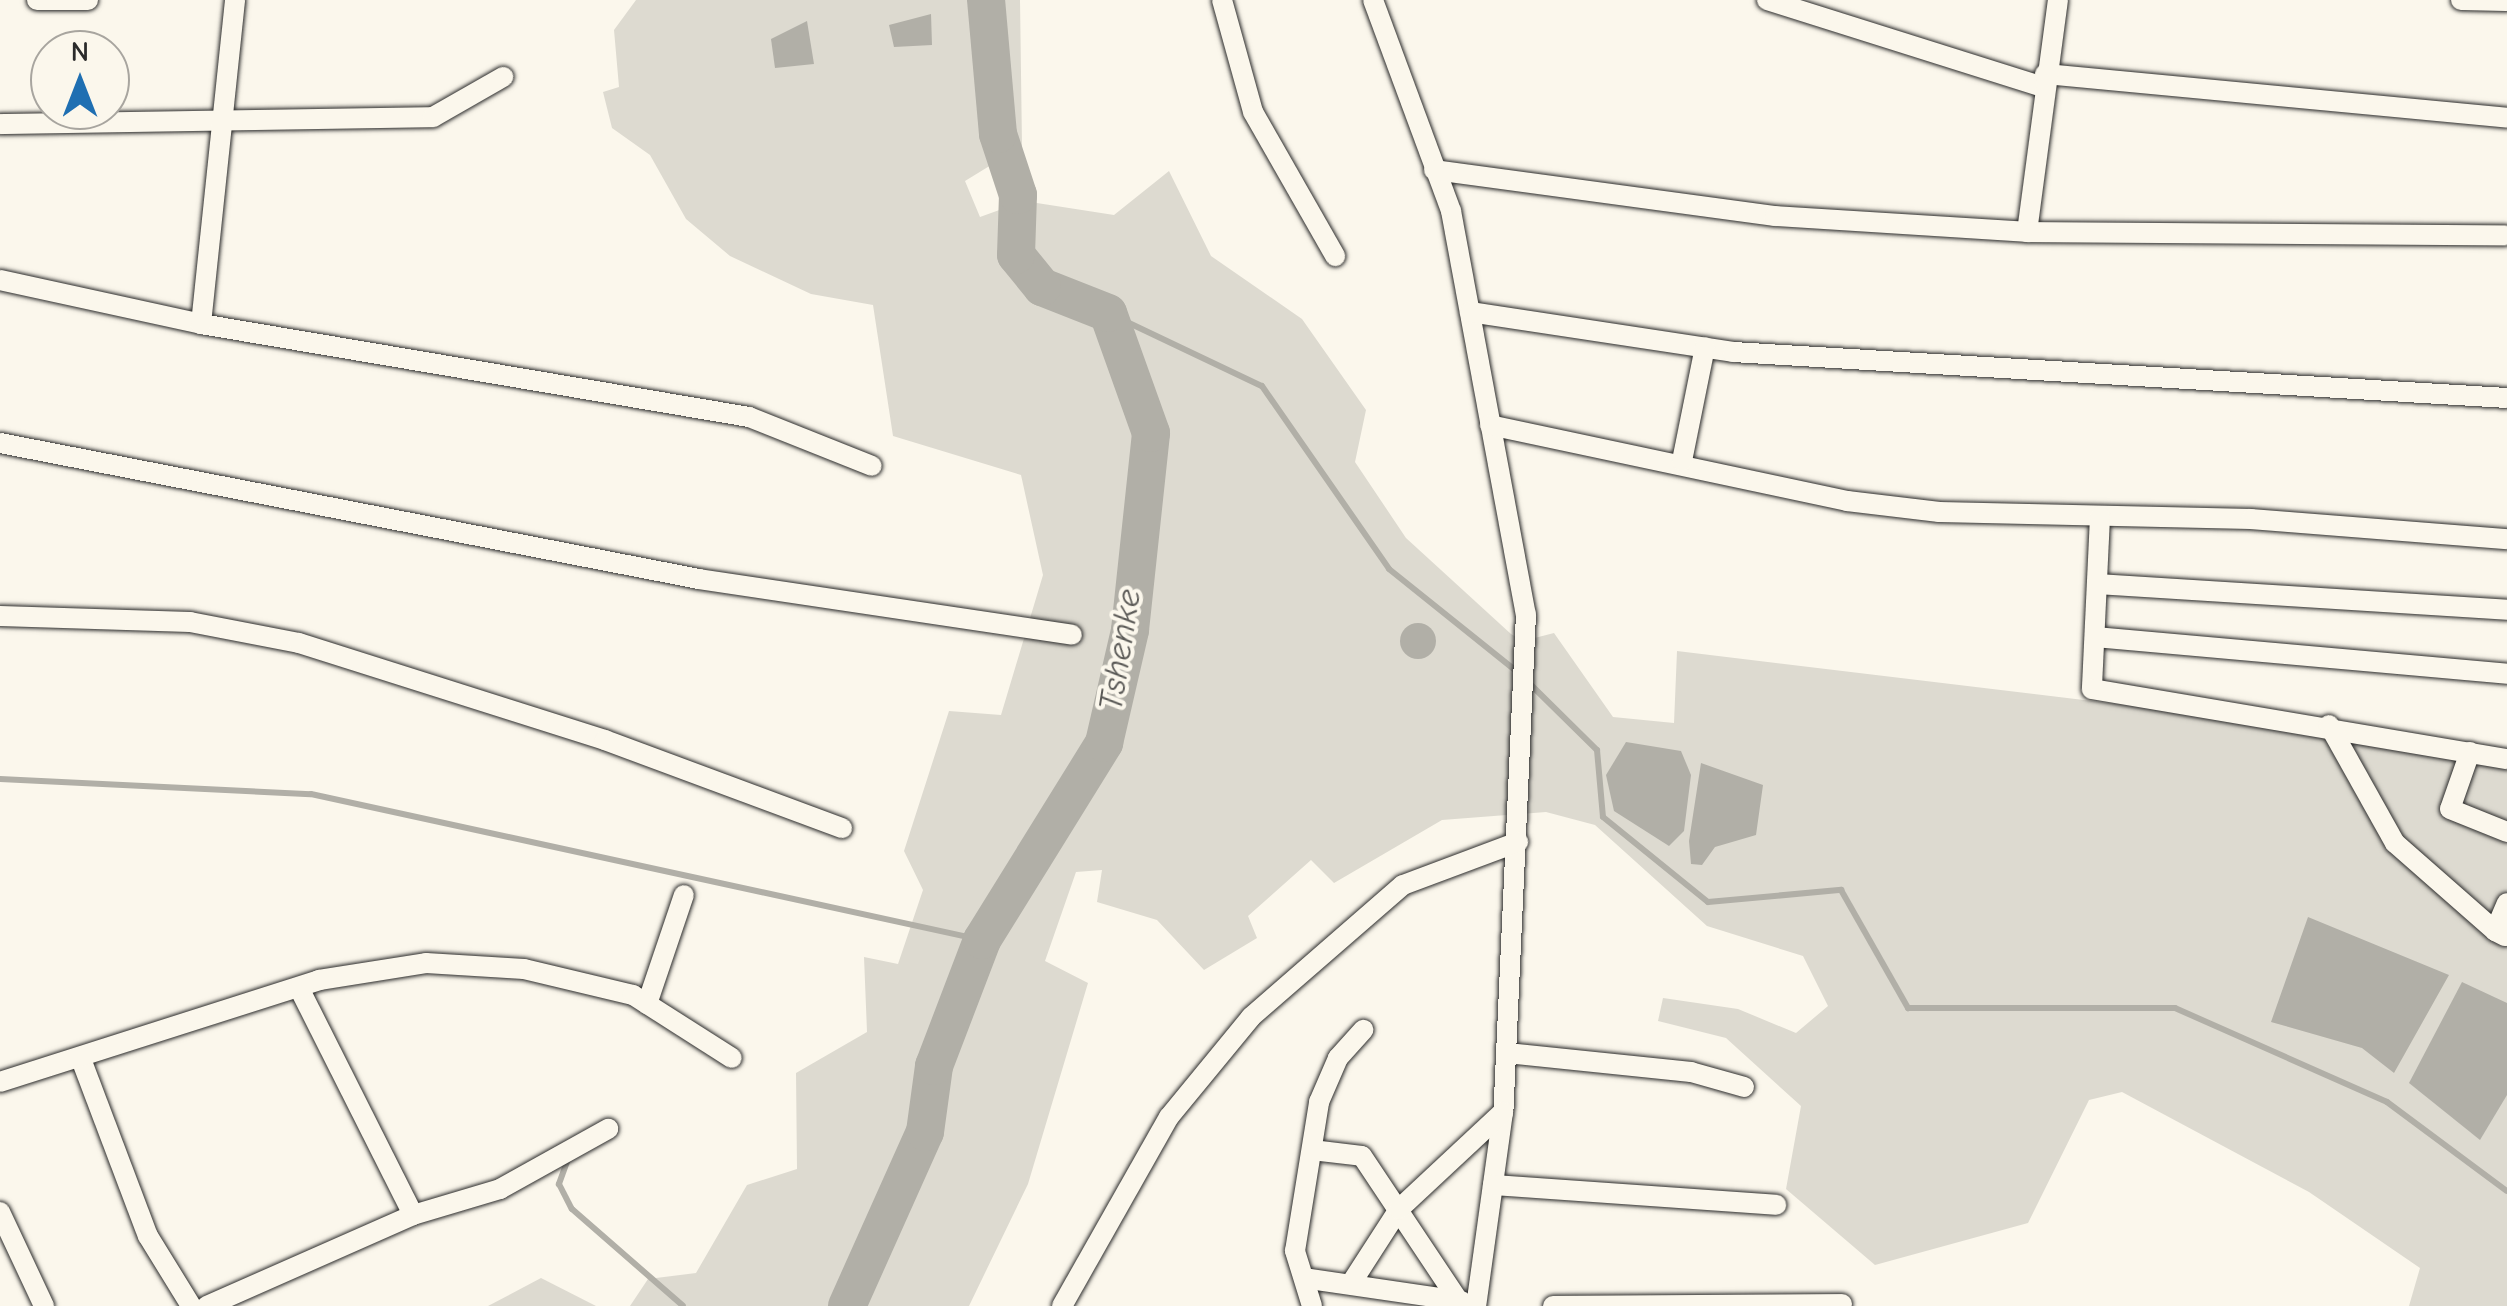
<!DOCTYPE html>
<style>
body{margin:0}
#map{position:relative;width:2507px;height:1306px;overflow:hidden;background:#fbf7ec;font-family:"Comic Neue",sans-serif}
div>[style]{position:absolute}
[style*='--x']{left:calc(var(--x)*1px);top:calc(var(--y)*1px);width:calc(var(--w)*1px);rotate:calc(var(--a)*1deg)}
.green>*{inset:0;background:#dddad0}
.water>*{inset:0;background:#b1afa7}
.round{border-radius:50%}
.stream>*{height:6px;margin:-3px;padding:0 3px;transform-origin:3px;border-radius:3px;background:#b1afa7}
.river>*{height:38px;margin:-19px;padding:0 19px;transform-origin:19px;border-radius:19px;background:#b1afa7}
.roads{filter:drop-shadow(0 0 2px #2b2b2b) drop-shadow(0 0 2px #2b2b2b)}
.minor>*{height:20px;margin:-10px;padding:0 10px;transform-origin:10px;border-radius:10px;background:#fbf7ec}
span{translate:-50% -50%;white-space:nowrap;text-align:center;line-height:1.15;-webkit-text-stroke:8px #fbf7ec;paint-order:stroke}
.water-label{font-size:35px;color:#5a5956;font-style:italic}
.north{position:absolute;left:30px;top:30px;width:100px;height:100px;box-sizing:border-box;background:#fbf7ec;border:2px solid #a8a59f;border-radius:50%;rotate:0deg;font-size:28px;font-weight:700;line-height:40px;text-align:center;color:#2b2b2b}
.north::after{content:'';display:block;margin:auto;width:35px;height:45px;background:#1f6fb2;clip-path:polygon(50% 0,100% 100%,50% 72%,0 100%)}
</style>
<div id="map">
<div class="green">
<i style="clip-path:polygon(636px 0,1020px 0,1022px 146px,965px 181px,980px 217px,1024px 201px,1114px 215px,1169px 171px,1211px 256px,1302px 319px,1366px 410px,1355px 462px,1406px 538px,1511px 634px,1523px 641px,1554px 633px,1613px 717px,1674px 723px,1677px 651px,2324px 729px,2507px 765px,2507px 1306px,2409px 1306px,2420px 1268px,2309px 1192px,2122px 1092px,2089px 1100px,2028px 1223px,1875px 1265px,1786px 1189px,1801px 1106px,1726px 1038px,1658px 1021px,1663px 998px,1738px 1009px,1796px 1033px,1828px 1006px,1803px 956px,1707px 926px,1595px 825px,1546px 812px,1442px 820px,1334px 883px,1311px 860px,1248px 916px,1257px 938px,1204px 970px,1157px 920px,1097px 902px,1102px 870px,1076px 872px,1045px 961px,1088px 983px,1028px 1184px,969px 1306px,630px 1306px,648px 1279px,696px 1273px,747px 1185px,797px 1169px,796px 1073px,867px 1032px,864px 957px,898px 964px,923px 890px,904px 851px,949px 711px,1001px 715px,1043px 575px,1021px 475px,893px 436px,873px 305px,811px 294px,730px 256px,686px 219px,650px 155px,612px 128px,603px 92px,619px 87px,614px 30px)"></i>
<i style="clip-path:polygon(541px 1278px,596px 1306px,488px 1306px)"></i>
</div>
<div class="water">
<i style="clip-path:polygon(931px 14px,932px 45px,894px 47px,889px 25px)"></i>
<i style="clip-path:polygon(807px 21px,814px 64px,775px 68px,771px 39px)"></i>
<i class="round" style="left:1400px;top:623px;width:36px;height:36px"></i>
<i style="clip-path:polygon(1626px 742px,1681px 751px,1691px 775px,1684px 831px,1669px 846px,1614px 811px,1606px 775px)"></i>
<i style="clip-path:polygon(1701px 763px,1763px 785px,1756px 835px,1715px 847px,1702px 865px,1691px 864px,1689px 841px)"></i>
<i style="clip-path:polygon(2308px 917px,2449px 975px,2394px 1073px,2362px 1048px,2271px 1022px)"></i>
<i style="clip-path:polygon(2462px 982px,2507px 1003px,2507px 1095px,2480px 1140px,2409px 1083px)"></i>
</div>
<div class="stream">
<i style="--x:1108;--y:313;--w:170;--a:25.4"></i>
<i style="--x:1262;--y:386;--w:223;--a:55.2"></i>
<i style="--x:1389;--y:569;--w:166;--a:38.7"></i>
<i style="--x:1528;--y:682;--w:97;--a:44.6"></i>
<i style="--x:1597;--y:750;--w:67;--a:84.9"></i>
<i style="--x:1603;--y:817;--w:135;--a:39"></i>
<i style="--x:1708;--y:902;--w:134;--a:-5.2"></i>
<i style="--x:1841;--y:890;--w:136;--a:60.4"></i>
<i style="--x:1908;--y:1008;--w:267;--a:0"></i>
<i style="--x:2175;--y:1008;--w:232;--a:23.9"></i>
<i style="--x:2387;--y:1102;--w:149;--a:36.6"></i>
<i style="--x:0;--y:779;--w:311;--a:2.8"></i>
<i style="--x:311;--y:794;--w:687;--a:12.28"></i>
<i style="--x:568;--y:1159;--w:27;--a:110"></i>
<i style="--x:559;--y:1184;--w:28;--a:63"></i>
<i style="--x:572;--y:1209;--w:147;--a:41.1"></i>
</div>
<div class="river">
<i style="--x:847;--y:1306;--w:191;--a:-65.9"></i>
<i style="--x:925;--y:1132;--w:67;--a:-82.2"></i>
<i style="--x:934;--y:1066;--w:135;--a:-69.1"></i>
<i style="--x:982;--y:940;--w:232;--a:-58.2"></i>
<i style="--x:1104;--y:743;--w:116;--a:-77"></i>
<i style="--x:1130;--y:630;--w:198;--a:-83.9"></i>
<i style="--x:1151;--y:433;--w:127;--a:-109.7"></i>
<i style="--x:1108;--y:313;--w:71;--a:-158.5"></i>
<i style="--x:1042;--y:287;--w:41;--a:-129.1"></i>
<i style="--x:1016;--y:255;--w:60;--a:-88.1"></i>
<i style="--x:1018;--y:195;--w:64;--a:-108.2"></i>
<i style="--x:998;--y:134;--w:135;--a:-95.1"></i>
</div>
<div class="roads">
<div class="minor">
<i style="--x:37;--y:0;--w:51;--a:0"></i>
<i style="--x:1222;--y:0;--w:116;--a:74.5"></i>
<i style="--x:1253;--y:112;--w:166;--a:60.3"></i>
<i style="--x:1373;--y:0;--w:225;--a:69.7"></i>
<i style="--x:1451;--y:211;--w:410;--a:79.5"></i>
<i style="--x:1526;--y:614;--w:499;--a:92.6"></i>
<i style="--x:1503;--y:1112;--w:196;--a:97.9"></i>
<i style="--x:1767;--y:0;--w:289;--a:17.5"></i>
<i style="--x:2461;--y:0;--w:46;--a:1.2"></i>
<i style="--x:2045;--y:74;--w:464;--a:5.4"></i>
<i style="--x:0;--y:124;--w:433;--a:-0.9"></i>
<i style="--x:433;--y:117;--w:81;--a:-29.7"></i>
<i style="--x:1434;--y:170;--w:344;--a:7.7"></i>
<i style="--x:1775;--y:216;--w:253;--a:3.6"></i>
<i style="--x:2027;--y:232;--w:234;--a:-82.4"></i>
<i style="--x:2027;--y:232;--w:478;--a:0.4"></i>
<i style="--x:0;--y:280;--w:206;--a:12.3"></i>
<i style="--x:201;--y:324;--w:556;--a:9.63"></i>
<i style="--x:749;--y:417;--w:132;--a:21.7"></i>
<i style="--x:1470;--y:312;--w:266;--a:8.6"></i>
<i style="--x:1733;--y:352;--w:775;--a:3.4"></i>
<i style="--x:201;--y:324;--w:326;--a:-84"></i>
<i style="--x:1490;--y:425;--w:365;--a:12"></i>
<i style="--x:1847;--y:501;--w:93;--a:6.8"></i>
<i style="--x:1939;--y:512;--w:312;--a:1.3"></i>
<i style="--x:2251;--y:519;--w:257;--a:4.5"></i>
<i style="--x:0;--y:443;--w:712;--a:11.01"></i>
<i style="--x:699;--y:579;--w:377;--a:8.5"></i>
<i style="--x:1682;--y:461;--w:116;--a:-78.6"></i>
<i style="--x:2100;--y:517;--w:172;--a:92.7"></i>
<i style="--x:2092;--y:689;--w:421;--a:9.6"></i>
<i style="--x:2097;--y:584;--w:411;--a:3.6"></i>
<i style="--x:0;--y:616;--w:190;--a:1.8"></i>
<i style="--x:190;--y:622;--w:111;--a:10.9"></i>
<i style="--x:299;--y:643;--w:321;--a:17.6"></i>
<i style="--x:605;--y:740;--w:253;--a:20.4"></i>
<i style="--x:2095;--y:637;--w:414;--a:5.1"></i>
<i style="--x:2329;--y:725;--w:135;--a:60.8"></i>
<i style="--x:2395;--y:843;--w:133;--a:41.3"></i>
<i style="--x:2470;--y:752;--w:60;--a:109.3"></i>
<i style="--x:2450;--y:809;--w:61;--a:22"></i>
<i style="--x:2505;--y:936;--w:11;--a:-153"></i>
<i style="--x:2495;--y:931;--w:30;--a:-67"></i>
<i style="--x:299;--y:988;--w:254;--a:63.3"></i>
<i style="--x:647;--y:1004;--w:115;--a:-71.3"></i>
<i style="--x:1507;--y:1053;--w:185;--a:5.9"></i>
<i style="--x:1691;--y:1072;--w:55;--a:15.8"></i>
<i style="--x:81;--y:1059;--w:189;--a:69.3"></i>
<i style="--x:148;--y:1236;--w:82;--a:58.4"></i>
<i style="--x:0;--y:1082;--w:335;--a:-17.7"></i>
<i style="--x:319;--y:980;--w:108;--a:-9"></i>
<i style="--x:426;--y:963;--w:98;--a:3.5"></i>
<i style="--x:524;--y:969;--w:112;--a:13.4"></i>
<i style="--x:633;--y:995;--w:117;--a:32.5"></i>
<i style="--x:1312;--y:1150;--w:50;--a:6.8"></i>
<i style="--x:1362;--y:1156;--w:173;--a:56.3"></i>
<i style="--x:1493;--y:1185;--w:284;--a:4"></i>
<i style="--x:0;--y:1212;--w:104;--a:64.9"></i>
<i style="--x:1310;--y:1279;--w:153;--a:8.3"></i>
<i style="--x:1352;--y:1282;--w:87;--a:-57.2"></i>
<i style="--x:1399;--y:1209;--w:142;--a:-43"></i>
<i style="--x:207;--y:1306;--w:225;--a:-23.8"></i>
<i style="--x:413;--y:1215;--w:91;--a:-16.6"></i>
<i style="--x:500;--y:1189;--w:124;--a:-29.1"></i>
<i style="--x:1062;--y:1306;--w:217;--a:-60.5"></i>
<i style="--x:1169;--y:1117;--w:129;--a:-50.6"></i>
<i style="--x:1251;--y:1017;--w:201;--a:-41"></i>
<i style="--x:1403;--y:885;--w:123;--a:-20.5"></i>
<i style="--x:1312;--y:1306;--w:58;--a:-107.2"></i>
<i style="--x:1295;--y:1251;--w:151;--a:-80.8"></i>
<i style="--x:1319;--y:1102;--w:48;--a:-66.6"></i>
<i style="--x:1338;--y:1058;--w:38;--a:-48"></i>
<i style="--x:1553;--y:1306;--w:289;--a:-0.4"></i>
</div>
</div>
<div class="water-label">
<span style="left:1120px;top:650px;rotate:-81deg">Tshenke</span>
</div>
<div class="north">N</div>
</div>
